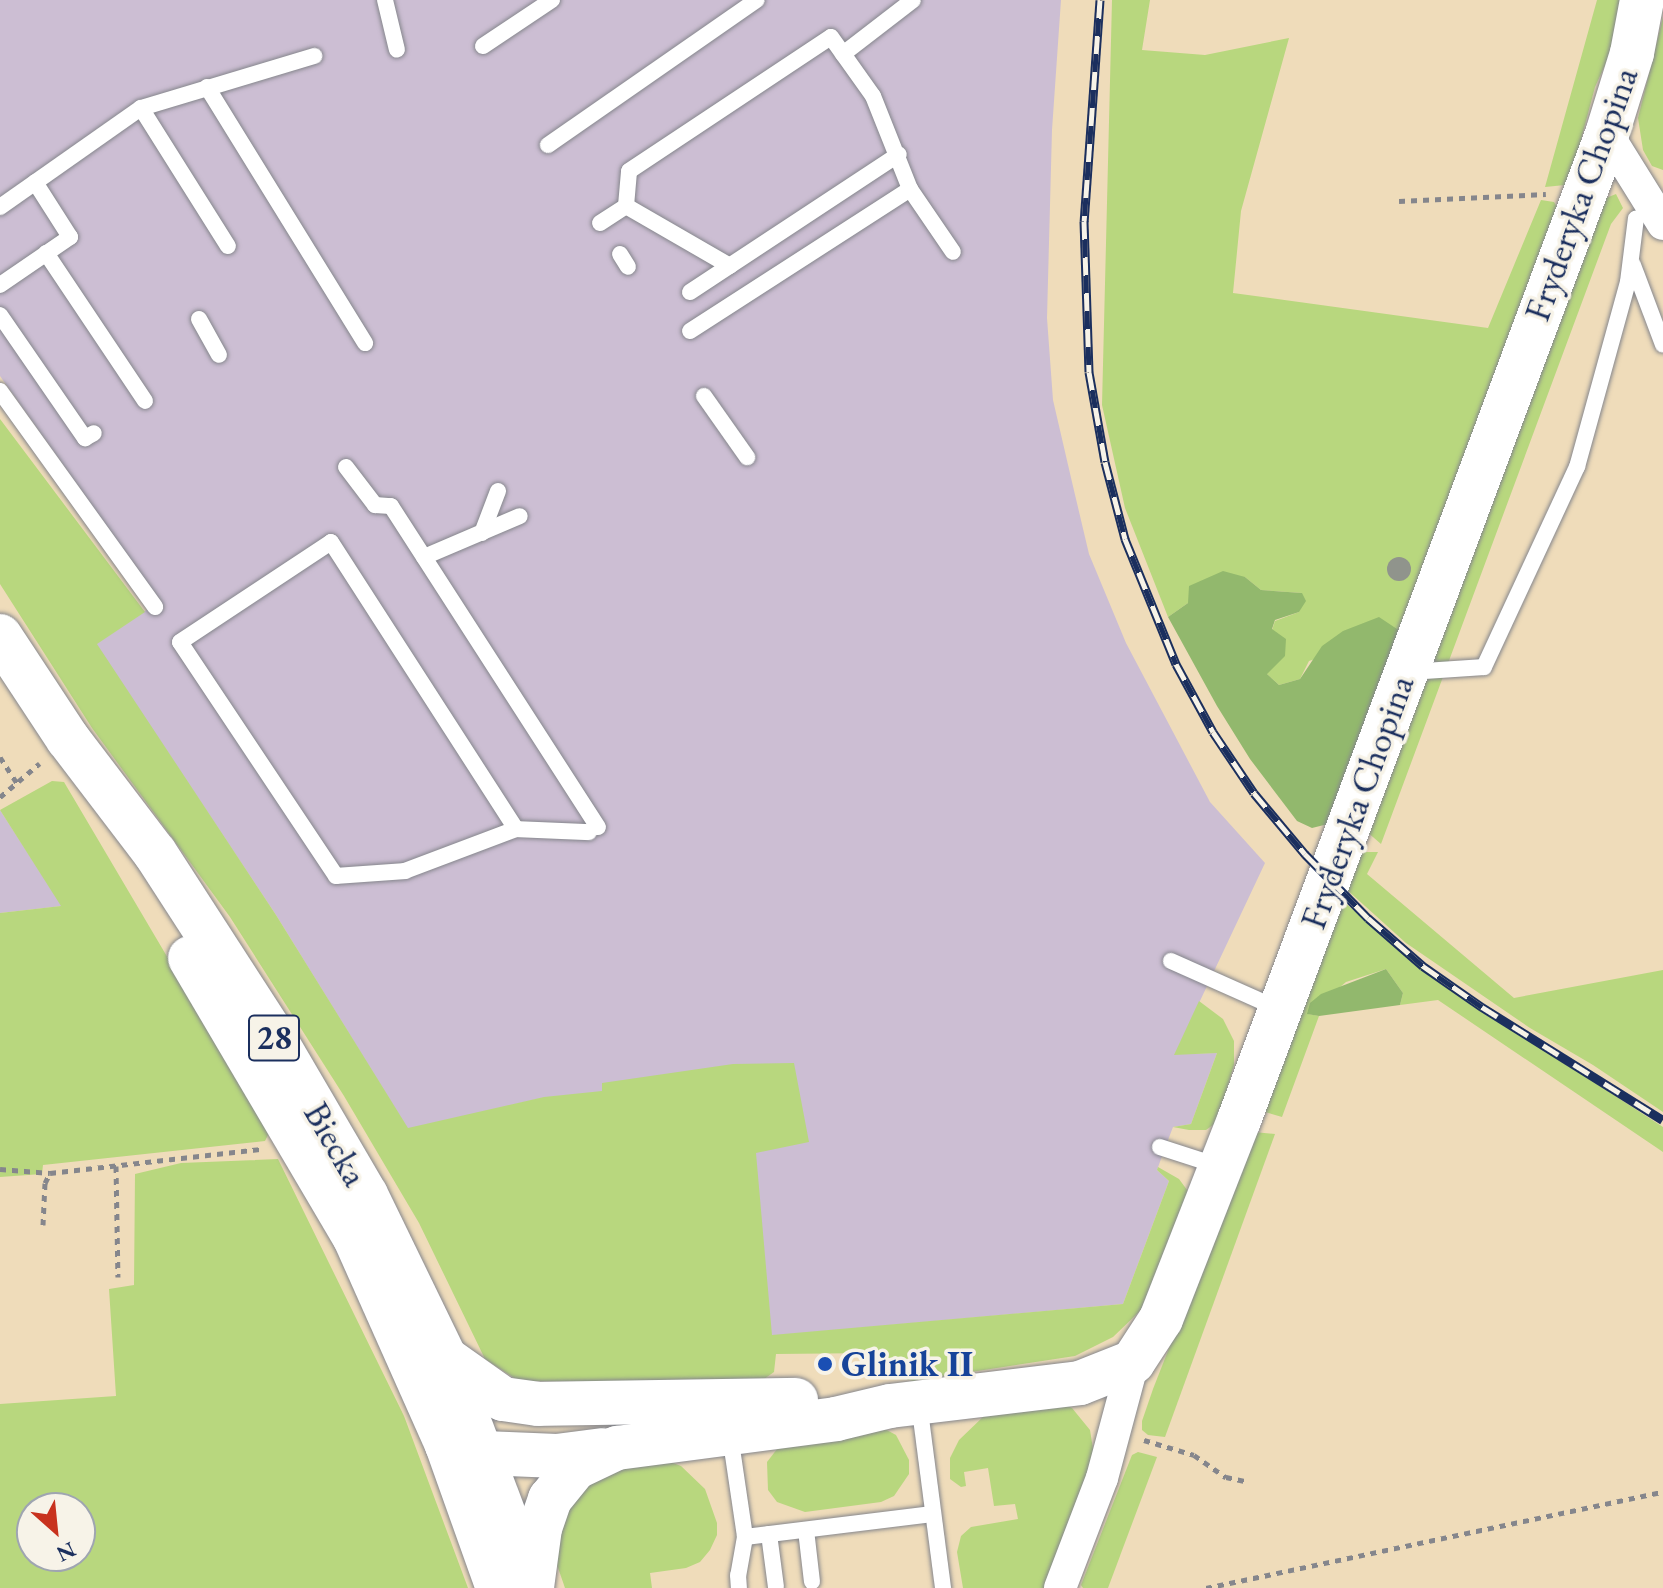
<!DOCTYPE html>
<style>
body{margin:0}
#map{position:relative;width:1663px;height:1588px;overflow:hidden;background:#efdcba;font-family:"EB Garamond",serif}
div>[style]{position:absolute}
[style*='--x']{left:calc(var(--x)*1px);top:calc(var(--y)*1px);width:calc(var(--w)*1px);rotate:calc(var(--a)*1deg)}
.industrial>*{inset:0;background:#ccbed3}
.green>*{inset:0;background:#b8d77e}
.forest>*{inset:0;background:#92b86d}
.path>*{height:5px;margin-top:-2.5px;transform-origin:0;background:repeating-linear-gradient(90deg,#85868c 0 6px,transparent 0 12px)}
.roads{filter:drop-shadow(0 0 2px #85868c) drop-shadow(0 0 2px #85868c)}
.lane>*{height:16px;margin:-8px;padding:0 8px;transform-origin:8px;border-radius:8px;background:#fff}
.street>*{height:32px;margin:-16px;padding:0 16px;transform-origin:16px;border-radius:16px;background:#fff}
.secondary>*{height:44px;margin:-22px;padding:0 22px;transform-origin:22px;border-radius:22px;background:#fff}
.primary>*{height:44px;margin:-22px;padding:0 22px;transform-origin:22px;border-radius:22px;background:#fff}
.rail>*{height:9px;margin-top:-4.5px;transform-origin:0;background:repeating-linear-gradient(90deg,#f7f3e8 0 18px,#1b2f5e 0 36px);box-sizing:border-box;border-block:2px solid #1b2f5e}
.trees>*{width:24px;height:24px;margin:-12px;border-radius:50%;background:#90948c}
.dots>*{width:22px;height:22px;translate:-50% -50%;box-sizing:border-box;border:4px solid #f7f3e8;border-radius:50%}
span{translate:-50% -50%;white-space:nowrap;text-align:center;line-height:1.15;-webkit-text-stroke:7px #f7f3e8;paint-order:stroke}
.shield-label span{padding:2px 6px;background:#f7f3e8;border:2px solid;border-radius:6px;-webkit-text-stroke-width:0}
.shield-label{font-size:34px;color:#1b2f5e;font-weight:700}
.street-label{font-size:36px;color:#1b2f5e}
.transit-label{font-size:36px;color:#164399;font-weight:700}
.left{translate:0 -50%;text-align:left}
.north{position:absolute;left:16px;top:1492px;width:80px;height:80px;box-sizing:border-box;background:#f7f3e8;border:2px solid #9fa5b1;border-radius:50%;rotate:153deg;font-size:22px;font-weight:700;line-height:32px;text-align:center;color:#1b2f5e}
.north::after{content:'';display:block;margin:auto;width:28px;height:36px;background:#c8321e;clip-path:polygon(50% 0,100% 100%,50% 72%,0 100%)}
</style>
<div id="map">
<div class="industrial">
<i style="clip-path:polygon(0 0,1061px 0,1052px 130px,1047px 318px,1053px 400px,1072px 482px,1089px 554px,1126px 643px,1210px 802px,1265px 863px,1175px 1054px,1217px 1053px,1191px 1124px,1173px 1127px,1165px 1148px,1157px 1170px,1169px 1181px,1123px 1304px,505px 1360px,542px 1098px,408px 1129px,276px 915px,96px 644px,160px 601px,0 376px)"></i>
<i style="clip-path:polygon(0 809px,0 810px,62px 906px,0 913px)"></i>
</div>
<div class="green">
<i style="clip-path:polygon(1112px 0,1150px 0,1142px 50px,1205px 55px,1289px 38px,1241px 211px,1233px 293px,1488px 328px,1541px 200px,1554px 202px,1558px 209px,1400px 631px,1309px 661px,1300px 679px,1279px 685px,1267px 674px,1272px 630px,1275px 621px,1299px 612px,1302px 593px,1261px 590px,1245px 577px,1188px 603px,1168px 617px,1125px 508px,1102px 405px)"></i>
<i style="clip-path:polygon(1597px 0,1624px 0,1617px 39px,1595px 87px,1573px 170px,1565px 185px,1545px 187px)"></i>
<i style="clip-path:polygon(1663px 17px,1663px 170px,1652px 166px,1643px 150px,1638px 118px)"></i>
<i style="clip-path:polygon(1616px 194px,1623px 208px,1611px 224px,1381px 844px,1366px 831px,1606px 198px)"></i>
<i style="clip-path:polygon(0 419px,145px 612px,97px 644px,276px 915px,408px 1128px,544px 1097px,602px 1091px,602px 1083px,733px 1064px,794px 1063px,809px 1142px,756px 1153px,772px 1335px,1123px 1304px,1169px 1181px,1157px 1170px,1158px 1167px,1179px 1179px,1190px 1194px,1141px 1310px,1113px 1337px,1075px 1356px,913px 1381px,874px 1370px,874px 1353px,776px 1354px,774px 1372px,757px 1384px,519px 1381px,485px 1359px,419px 1223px,344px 1096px,230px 917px,92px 728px,0 584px)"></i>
<i style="clip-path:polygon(52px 781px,64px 782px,270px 1131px,265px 1141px,43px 1165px,42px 1174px,0 1177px,0 913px,61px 906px,0 810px)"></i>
<i style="clip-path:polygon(1355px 852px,1378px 852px,1367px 874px,1514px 998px,1663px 970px,1663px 1112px,1593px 1065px,1530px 1028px,1406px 943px,1345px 888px)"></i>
<i style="clip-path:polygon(1339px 898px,1444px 985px,1663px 1127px,1663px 1152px,1438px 1000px,1400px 1005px,1403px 993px,1386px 969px,1346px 982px,1308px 1014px,1319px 1016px,1282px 1117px,1265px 1112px)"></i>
<i style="clip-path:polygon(1199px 1001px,1223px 1019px,1234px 1041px,1234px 1065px,1217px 1122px,1206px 1130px,1189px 1130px,1173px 1127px,1191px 1124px,1217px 1053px,1174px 1055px)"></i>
<i style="clip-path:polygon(1254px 1132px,1275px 1134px,1165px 1437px,1148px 1435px,1142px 1430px,1142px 1421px,1153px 1389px)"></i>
<i style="clip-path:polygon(evenodd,278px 1159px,404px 1416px,468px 1588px,0 1588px,0 1404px,116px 1396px,109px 1289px,134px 1285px,135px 1174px,181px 1163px,278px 1159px,32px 1508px,80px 1508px,80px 1556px,32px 1556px,32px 1508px)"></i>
<i style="clip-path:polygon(1059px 1402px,1072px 1408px,1090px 1430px,1094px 1455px,1044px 1588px,963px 1588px,957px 1552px,961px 1536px,971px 1527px,1018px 1519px,1015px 1504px,994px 1506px,988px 1468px,964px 1472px,966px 1486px,961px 1487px,950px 1479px,950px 1458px,959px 1440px,985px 1415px)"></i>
<i style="clip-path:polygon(883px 1428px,896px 1435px,909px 1460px,909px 1474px,894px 1496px,881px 1502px,805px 1512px,777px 1502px,768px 1490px,767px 1462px,784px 1440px)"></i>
<i style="clip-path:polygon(1138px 1452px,1157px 1457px,1108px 1588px,1083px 1588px,1081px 1585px,1132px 1455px)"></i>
<i style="clip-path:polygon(660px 1458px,681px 1466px,705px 1489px,717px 1523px,717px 1535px,710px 1550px,700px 1562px,686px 1568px,650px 1573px,652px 1588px,565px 1588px,555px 1559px,555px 1524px,587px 1478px)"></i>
</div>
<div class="forest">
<i style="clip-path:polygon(1223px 571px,1245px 577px,1261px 590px,1302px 593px,1306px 601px,1299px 612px,1275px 620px,1272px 629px,1286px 639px,1285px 656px,1267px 674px,1279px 685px,1300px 679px,1322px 646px,1343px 631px,1379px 617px,1400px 631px,1328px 824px,1312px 828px,1297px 821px,1250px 759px,1217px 706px,1168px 617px,1188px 603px,1189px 586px)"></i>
<i style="clip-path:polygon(1386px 969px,1403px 993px,1400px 1005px,1319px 1016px,1307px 1014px,1310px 1003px,1321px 994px)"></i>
</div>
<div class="path">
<i style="--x:1399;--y:201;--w:147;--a:-2.7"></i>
<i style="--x:0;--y:757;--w:31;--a:57"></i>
<i style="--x:0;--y:797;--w:52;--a:-40.4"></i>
<i style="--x:116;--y:1166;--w:111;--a:89"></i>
<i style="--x:0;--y:1169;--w:50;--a:4.6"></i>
<i style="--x:43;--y:1225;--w:42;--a:-87.3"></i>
<i style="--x:45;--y:1183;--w:11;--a:-63"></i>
<i style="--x:50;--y:1173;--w:211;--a:-6.5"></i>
<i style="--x:1144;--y:1440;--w:52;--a:16.7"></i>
<i style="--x:1194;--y:1455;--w:39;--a:35"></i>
<i style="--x:1226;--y:1477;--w:19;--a:12"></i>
<i style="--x:1206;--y:1588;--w:467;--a:-11.9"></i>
</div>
<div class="roads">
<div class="lane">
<i style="--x:385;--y:0;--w:51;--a:76.5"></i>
<i style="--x:483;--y:46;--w:83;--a:-33.7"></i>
<i style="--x:843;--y:54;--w:88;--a:-37.6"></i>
<i style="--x:207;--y:87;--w:301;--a:58.3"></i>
<i style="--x:141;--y:108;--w:163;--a:57.8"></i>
<i style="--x:548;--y:145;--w:254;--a:-34.8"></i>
<i style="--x:626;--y:206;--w:120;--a:30"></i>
<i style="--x:0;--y:207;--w:172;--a:-35.1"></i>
<i style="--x:141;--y:108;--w:181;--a:-16.7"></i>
<i style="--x:600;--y:223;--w:31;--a:-33"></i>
<i style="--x:626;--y:206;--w:35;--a:-85"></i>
<i style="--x:629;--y:171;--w:242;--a:-33.6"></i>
<i style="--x:831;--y:37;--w:72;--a:54.6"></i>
<i style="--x:873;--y:96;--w:100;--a:68.3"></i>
<i style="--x:46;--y:253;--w:178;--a:56.2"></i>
<i style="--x:620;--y:254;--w:15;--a:58"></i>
<i style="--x:1633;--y:265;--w:85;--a:69.4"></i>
<i style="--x:0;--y:285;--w:85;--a:-34.4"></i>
<i style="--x:70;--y:237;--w:65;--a:-122.5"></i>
<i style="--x:690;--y:292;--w:250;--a:-33.4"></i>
<i style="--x:0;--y:315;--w:150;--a:55.4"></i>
<i style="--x:85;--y:438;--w:10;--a:-29"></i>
<i style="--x:199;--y:319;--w:41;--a:60.9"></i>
<i style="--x:690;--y:331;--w:262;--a:-32.8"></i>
<i style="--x:910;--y:189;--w:76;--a:55.7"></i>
<i style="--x:0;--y:391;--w:266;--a:54.3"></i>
<i style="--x:704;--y:396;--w:75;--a:54.8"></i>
<i style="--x:346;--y:467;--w:48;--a:52.7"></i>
<i style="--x:375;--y:505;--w:16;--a:4"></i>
<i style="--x:391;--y:506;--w:382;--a:57.2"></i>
<i style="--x:482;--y:533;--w:45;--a:-69.1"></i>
<i style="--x:424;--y:557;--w:104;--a:-23.1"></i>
<i style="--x:1410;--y:672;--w:74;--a:-3.9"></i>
<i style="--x:1484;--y:667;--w:221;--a:-65.1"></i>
<i style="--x:1577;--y:467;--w:192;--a:-74.6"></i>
<i style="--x:1628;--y:282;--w:64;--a:-82.9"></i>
<i style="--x:516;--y:829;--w:119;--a:159.3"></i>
<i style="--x:405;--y:871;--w:69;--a:175.9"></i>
<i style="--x:336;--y:876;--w:281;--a:-123.7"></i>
<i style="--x:180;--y:642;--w:181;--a:-33.5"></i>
<i style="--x:331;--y:542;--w:341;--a:57.2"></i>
<i style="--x:516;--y:829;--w:73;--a:2.4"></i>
<i style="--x:1171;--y:961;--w:118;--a:24"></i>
<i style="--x:1160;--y:1147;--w:62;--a:17.9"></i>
<i style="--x:919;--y:1403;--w:187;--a:82.6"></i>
<i style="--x:730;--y:1435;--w:103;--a:81.6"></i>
<i style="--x:745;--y:1537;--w:39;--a:100"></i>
<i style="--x:738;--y:1575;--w:13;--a:86"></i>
<i style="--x:806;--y:1530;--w:52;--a:83.4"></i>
<i style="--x:769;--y:1534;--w:53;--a:82.5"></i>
<i style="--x:745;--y:1537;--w:189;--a:-7"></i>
</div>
<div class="street">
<i style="--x:1607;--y:134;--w:106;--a:58.1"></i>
<i style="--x:1060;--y:1588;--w:118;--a:-69.1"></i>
<i style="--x:1102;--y:1478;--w:120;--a:-75"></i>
</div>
<div class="secondary">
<i style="--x:445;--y:1358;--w:71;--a:35.3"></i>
<i style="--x:503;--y:1399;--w:35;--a:8"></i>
<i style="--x:538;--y:1404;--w:258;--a:-0.9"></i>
<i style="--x:447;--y:1445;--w:38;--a:12"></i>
<i style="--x:484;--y:1453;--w:73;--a:2.4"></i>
<i style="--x:557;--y:1456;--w:46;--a:-7.4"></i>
<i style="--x:532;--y:1587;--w:60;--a:-82.3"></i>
<i style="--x:540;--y:1528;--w:31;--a:-71"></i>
<i style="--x:550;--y:1499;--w:40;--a:-51"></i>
<i style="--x:575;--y:1468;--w:47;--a:-25.5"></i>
<i style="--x:617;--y:1448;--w:221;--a:-7.5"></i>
<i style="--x:836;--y:1419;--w:56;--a:-13.5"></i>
<i style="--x:890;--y:1406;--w:191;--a:-6.9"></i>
<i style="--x:1080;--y:1383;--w:57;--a:-21.6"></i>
<i style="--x:1133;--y:1362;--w:51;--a:-56.9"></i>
<i style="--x:1161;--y:1319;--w:214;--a:-68.6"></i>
<i style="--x:1239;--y:1120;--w:1052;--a:-69.53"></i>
<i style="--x:1607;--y:134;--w:85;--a:-72.8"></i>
<i style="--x:1632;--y:53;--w:54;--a:-79.3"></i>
</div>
<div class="primary">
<i style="--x:0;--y:636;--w:123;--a:56.6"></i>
<i style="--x:68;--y:739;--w:143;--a:52.7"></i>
<i style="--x:155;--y:853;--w:210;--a:57.1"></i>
<i style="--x:269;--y:1029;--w:192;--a:59.7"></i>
<i style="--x:366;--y:1195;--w:181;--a:64.1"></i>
<i style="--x:445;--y:1358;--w:246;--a:69.3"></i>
<i style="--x:190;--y:958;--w:323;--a:59.5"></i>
<i style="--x:354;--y:1236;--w:229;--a:66"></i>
<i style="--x:447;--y:1445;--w:152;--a:70.4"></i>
</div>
</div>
<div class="rail">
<i style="--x:1100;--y:0;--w:222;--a:94.1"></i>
<i style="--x:1084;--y:221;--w:151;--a:88.1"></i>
<i style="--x:1089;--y:372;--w:91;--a:79.9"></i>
<i style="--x:1105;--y:462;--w:80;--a:75.4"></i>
<i style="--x:1125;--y:539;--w:135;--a:67.8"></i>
<i style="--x:1176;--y:664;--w:77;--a:61.4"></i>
<i style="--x:1213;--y:732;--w:73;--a:56.1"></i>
<i style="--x:1254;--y:793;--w:80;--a:50.1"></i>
<i style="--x:1305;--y:854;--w:90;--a:45.5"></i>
<i style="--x:1368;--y:918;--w:73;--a:41.1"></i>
<i style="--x:1423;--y:966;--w:72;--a:34.8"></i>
<i style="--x:1482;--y:1007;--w:213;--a:32"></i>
</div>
<div class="trees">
<i style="left:1399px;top:569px"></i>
</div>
<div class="dots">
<i style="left:825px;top:1364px;background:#1a4fb4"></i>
</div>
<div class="shield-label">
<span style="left:274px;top:1038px">28</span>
</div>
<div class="street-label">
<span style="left:1581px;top:194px;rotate:-70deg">Fryderyka Chopina</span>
<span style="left:1357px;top:802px;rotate:-70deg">Fryderyka Chopina</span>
<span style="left:336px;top:1144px;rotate:60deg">Biecka</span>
</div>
<div class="transit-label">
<span class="left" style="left:841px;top:1364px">Glinik II</span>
</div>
<div class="north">N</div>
</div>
